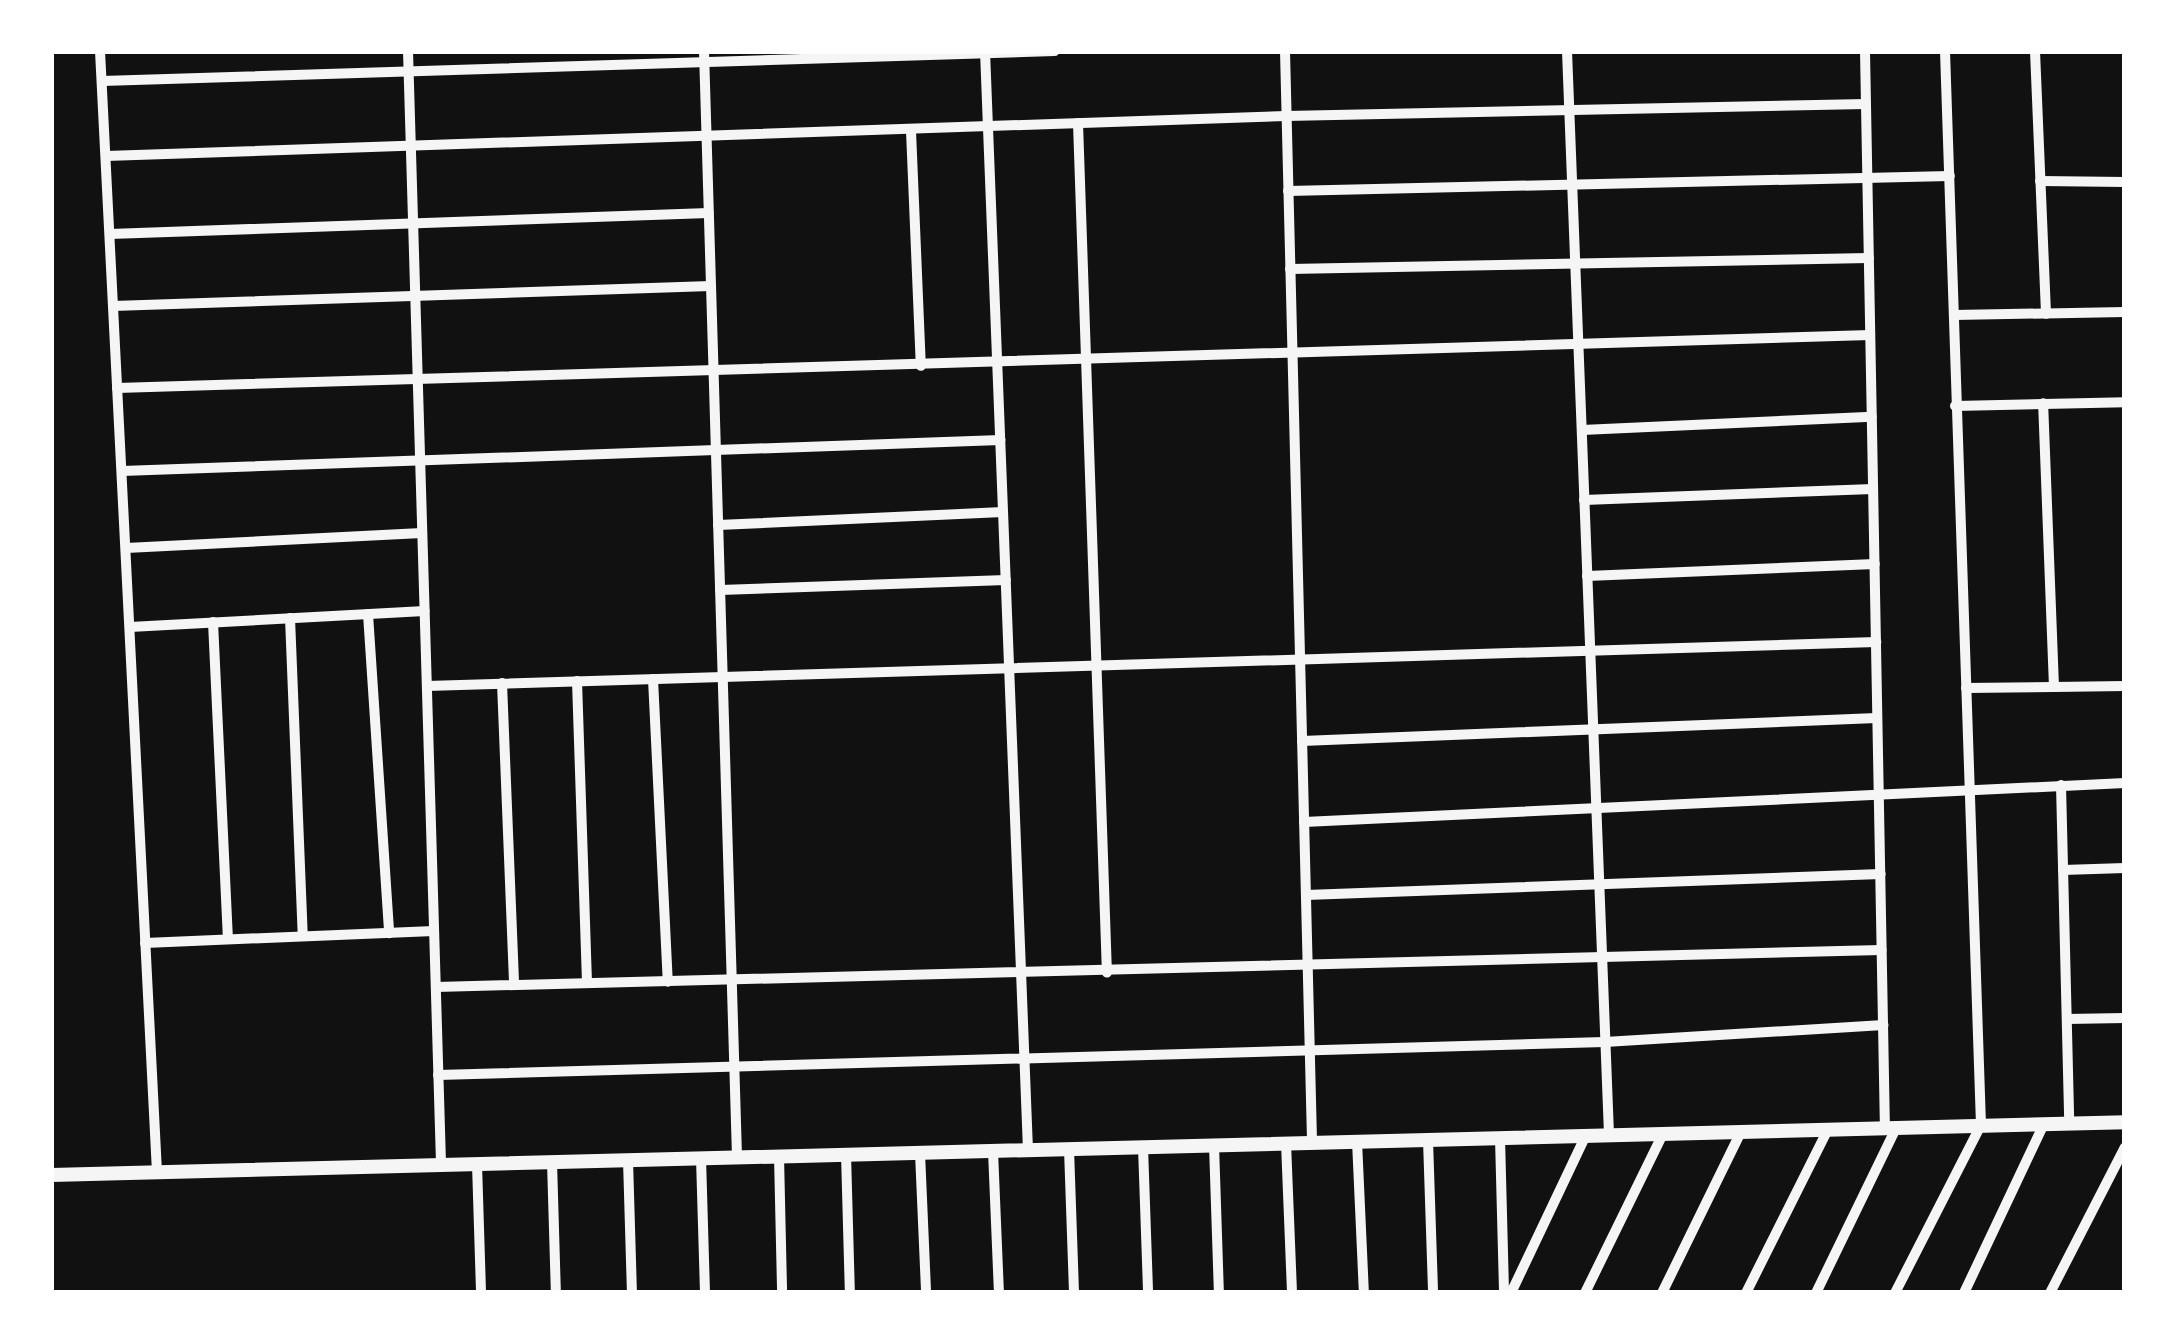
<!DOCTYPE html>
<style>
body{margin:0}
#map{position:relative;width:2176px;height:1344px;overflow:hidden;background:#111;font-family:"DejaVu Sans",sans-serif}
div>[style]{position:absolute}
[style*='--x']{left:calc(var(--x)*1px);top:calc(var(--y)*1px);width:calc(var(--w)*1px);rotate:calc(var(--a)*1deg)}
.minor>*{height:10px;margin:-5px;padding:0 5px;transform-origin:5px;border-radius:5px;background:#f5f5f5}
.tertiary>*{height:14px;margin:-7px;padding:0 7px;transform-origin:7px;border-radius:7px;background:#f5f5f5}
span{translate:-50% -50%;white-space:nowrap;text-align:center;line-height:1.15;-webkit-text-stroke:9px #fff;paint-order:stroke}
.frame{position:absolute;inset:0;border:54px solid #fff;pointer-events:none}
</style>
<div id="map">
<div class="minor">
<i style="--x:100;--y:51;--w:1122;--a:87.09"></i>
<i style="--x:408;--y:51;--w:1114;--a:88.3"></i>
<i style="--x:704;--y:51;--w:1106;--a:88.29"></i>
<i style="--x:985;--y:51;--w:1100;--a:87.76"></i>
<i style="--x:1285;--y:51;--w:1092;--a:88.58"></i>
<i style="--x:1567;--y:51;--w:1085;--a:87.78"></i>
<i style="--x:1865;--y:51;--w:1077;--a:88.94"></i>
<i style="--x:2035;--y:51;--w:263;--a:87.6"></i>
<i style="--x:102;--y:81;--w:953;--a:-1.8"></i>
<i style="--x:1078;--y:123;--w:850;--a:88.05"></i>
<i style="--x:911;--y:131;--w:235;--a:87.6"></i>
<i style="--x:106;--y:156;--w:1181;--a:-1.94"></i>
<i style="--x:1286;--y:116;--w:580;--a:-1.19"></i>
<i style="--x:2040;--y:181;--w:85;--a:0.7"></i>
<i style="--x:1288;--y:191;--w:662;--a:-1.3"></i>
<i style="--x:110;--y:234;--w:599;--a:-2.01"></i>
<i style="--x:1290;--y:269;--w:579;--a:-1.09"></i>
<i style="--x:113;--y:306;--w:598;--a:-1.92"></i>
<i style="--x:1954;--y:315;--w:171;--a:-1"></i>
<i style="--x:117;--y:388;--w:1754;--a:-1.73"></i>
<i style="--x:1955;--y:406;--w:170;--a:-1.3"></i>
<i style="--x:1582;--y:430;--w:290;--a:-2.6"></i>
<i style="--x:122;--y:471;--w:879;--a:-2.02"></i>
<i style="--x:1584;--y:500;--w:289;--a:-2.2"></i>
<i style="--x:718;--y:525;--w:285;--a:-2.6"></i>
<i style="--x:126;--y:548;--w:296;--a:-2.9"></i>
<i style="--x:1587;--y:576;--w:288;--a:-2.4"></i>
<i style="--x:720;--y:590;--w:286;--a:-2"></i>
<i style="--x:368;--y:614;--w:320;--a:86.2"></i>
<i style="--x:290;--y:618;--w:318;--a:87.7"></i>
<i style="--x:213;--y:622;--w:317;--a:87.3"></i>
<i style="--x:130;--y:627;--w:295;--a:-3.1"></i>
<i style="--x:653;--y:679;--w:303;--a:87.2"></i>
<i style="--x:577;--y:681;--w:302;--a:88.1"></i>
<i style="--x:502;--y:683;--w:302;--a:87.7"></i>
<i style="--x:427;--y:686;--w:1450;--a:-1.74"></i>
<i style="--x:2054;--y:687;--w:71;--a:-0.8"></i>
<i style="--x:1966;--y:688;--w:88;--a:-0.7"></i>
<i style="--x:2054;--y:687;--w:284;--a:-92.2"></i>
<i style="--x:1302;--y:741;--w:575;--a:-2.29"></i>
<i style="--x:2061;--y:785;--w:338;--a:88.6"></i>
<i style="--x:1304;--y:822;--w:822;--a:-2.72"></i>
<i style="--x:2063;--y:870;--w:62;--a:-1.8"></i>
<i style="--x:1306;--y:895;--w:575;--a:-2.09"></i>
<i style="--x:145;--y:943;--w:289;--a:-2.4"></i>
<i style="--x:436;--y:987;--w:1446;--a:-1.47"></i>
<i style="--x:2067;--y:1019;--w:58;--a:-1"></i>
<i style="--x:438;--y:1075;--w:1167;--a:-1.62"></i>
<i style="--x:1605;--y:1042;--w:279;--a:-3.5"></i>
<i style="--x:1500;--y:1138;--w:155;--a:88.5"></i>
<i style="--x:1428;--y:1140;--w:153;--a:88.1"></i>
<i style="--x:1357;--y:1141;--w:152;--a:87.4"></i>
<i style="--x:1286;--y:1143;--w:150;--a:87.7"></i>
<i style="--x:1214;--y:1145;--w:148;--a:88.1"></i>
<i style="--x:1143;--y:1147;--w:146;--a:88"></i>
<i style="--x:1069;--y:1149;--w:144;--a:88"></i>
<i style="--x:993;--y:1151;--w:142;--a:87.6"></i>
<i style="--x:920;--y:1153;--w:140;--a:87.5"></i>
<i style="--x:846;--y:1154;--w:139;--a:88.4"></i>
<i style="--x:779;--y:1156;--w:137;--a:88.7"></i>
<i style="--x:701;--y:1158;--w:135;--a:88.3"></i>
<i style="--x:628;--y:1160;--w:133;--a:88.3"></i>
<i style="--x:552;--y:1162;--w:131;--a:88.3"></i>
<i style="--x:477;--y:1164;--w:129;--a:88.2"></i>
<i style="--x:1511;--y:1293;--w:175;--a:-64.6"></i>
<i style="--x:1585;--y:1293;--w:177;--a:-63.9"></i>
<i style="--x:1662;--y:1293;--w:179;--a:-63.9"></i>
<i style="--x:1746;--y:1293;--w:183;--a:-63.4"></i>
<i style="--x:1816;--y:1293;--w:183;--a:-64.1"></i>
<i style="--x:1895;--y:1293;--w:189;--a:-62.9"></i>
<i style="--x:1981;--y:1125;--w:1075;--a:-91.92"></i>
<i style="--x:1964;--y:1293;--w:187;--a:-64.7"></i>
<i style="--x:2050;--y:1293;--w:164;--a:-62.8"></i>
</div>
<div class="tertiary">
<i style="--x:51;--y:1175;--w:2075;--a:-1.46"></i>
</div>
<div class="frame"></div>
</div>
